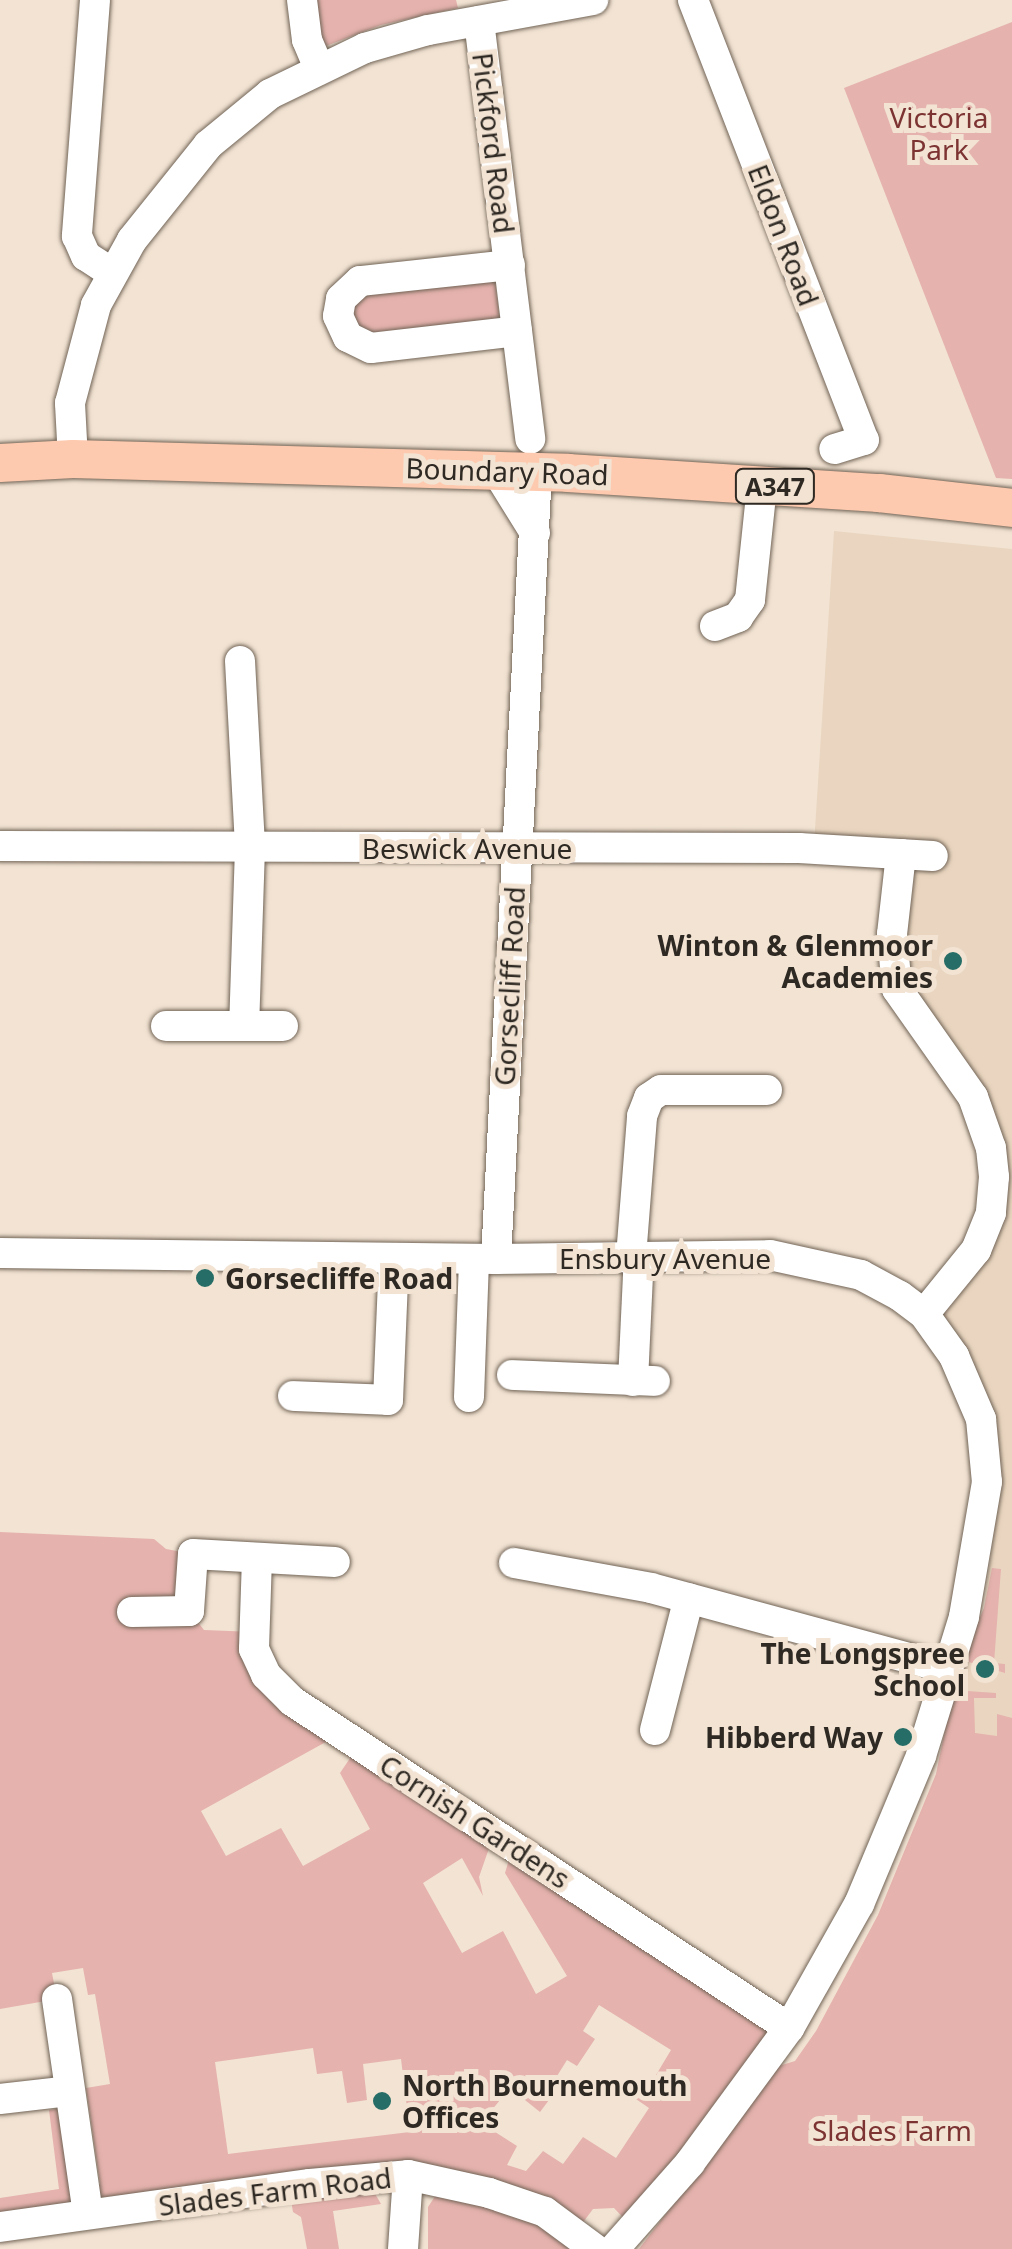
<!DOCTYPE html>
<style>
body{margin:0}
#map{position:relative;width:1012px;height:2249px;overflow:hidden;background:#f2e3d3;font-family:"Noto Sans",sans-serif}
div>[style]{position:absolute}
[style*='--x']{left:calc(var(--x)*1px);top:calc(var(--y)*1px);width:calc(var(--w)*1px);rotate:calc(var(--a)*1deg)}
.built>*{inset:0;background:#ead6c0}
.green>*{inset:0;background:#e5b2ad}
.roads{filter:drop-shadow(0 0 2px #716456) drop-shadow(0 0 2px #716456)}
.minor>*{height:30px;margin:-15px;padding:0 15px;transform-origin:15px;border-radius:15px;background:#fff}
.major>*{height:38px;margin:-19px;padding:0 19px;transform-origin:19px;border-radius:19px;background:#fecaaf}
.dots>*{width:28px;height:28px;translate:-50% -50%;box-sizing:border-box;border:5px solid #f2e3d3;border-radius:50%}
span{translate:-50% -50%;white-space:nowrap;text-align:center;line-height:1.15;-webkit-text-stroke:10px #f2e3d3;paint-order:stroke}
.shield-label span{padding:2px 8px;background:#f2e3d3;border:2px solid;border-radius:8px;-webkit-text-stroke-width:0}
.shield-label{font-size:25px;color:#2e2923;font-weight:700}
.park-label{font-size:28px;color:#7c3331}
.street-label{font-size:28px;color:#2e2923}
.poi-label{font-size:28px;color:#2e2923;font-weight:700}
.right{translate:-100% -50%;text-align:right}
.left{translate:0 -50%;text-align:left}
</style>
<div id="map">
<div class="built">
<i style="clip-path:polygon(834px 531px,1012px 549px,1012px 1771px,941px 1754px,962px 1660px,984px 1608px,998px 1498px,991px 1406px,985px 1389px,930px 1307px,976px 1250px,991px 1148px,897px 989px,900px 854px,814px 845px)"></i>
</div>
<div class="green">
<i style="clip-path:polygon(313px 0,456px 0,458px 8px,381px 25px,318px 49px)"></i>
<i style="clip-path:polygon(1012px 22px,1012px 479px,996px 478px,844px 88px)"></i>
<i style="clip-path:polygon(494px 273px,501px 326px,366px 337px,346px 306px,361px 288px)"></i>
<i style="clip-path:polygon(evenodd,0 1532px,154px 1539px,166px 1549px,193px 1554px,189px 1611px,204px 1630px,255px 1632px,254px 1649px,342px 1733px,201px 1811px,226px 1856px,281px 1828px,303px 1866px,370px 1829px,340px 1773px,359px 1745px,494px 1834px,479px 1877px,483px 1896px,462px 1858px,423px 1883px,462px 1953px,503px 1931px,536px 1994px,567px 1976px,505px 1873px,513px 1846px,789px 2028px,633px 2228px,614px 2208px,593px 2209px,575px 2233px,595px 2249px,428px 2249px,428px 2207px,445px 2181px,0 2227px,0 2198px,59px 2189px,49px 2110px,71px 2107px,84px 2186px,100px 2184px,86px 2088px,110px 2084px,95px 1994px,88px 1995px,83px 1968px,52px 1973px,57px 1999px,0 2009px,0 1532px,599px 2005px,671px 2050px,653px 2080px,647px 2077px,633px 2097px,649px 2108px,616px 2158px,583px 2137px,563px 2164px,543px 2151px,526px 2171px,507px 2165px,517px 2146px,481px 2123px,510px 2088px,540px 2112px,558px 2088px,552px 2084px,567px 2060px,577px 2066px,595px 2039px,583px 2031px,599px 2005px,0 1532px,313px 2048px,317px 2074px,342px 2071px,347px 2103px,367px 2100px,363px 2064px,401px 2059px,410px 2132px,228px 2154px,215px 2062px,313px 2048px)"></i>
<i style="clip-path:polygon(992px 1568px,1001px 1569px,994px 1663px,1005px 1664px,1005px 1673px,962px 1660px,984px 1608px)"></i>
<i style="clip-path:polygon(967px 1691px,996px 1693px,996px 1698px,974px 1698px,975px 1733px,997px 1736px,997px 1714px,1012px 1718px,1012px 2249px,639px 2249px,779px 2066px,795px 2061px,816px 2031px,878px 1915px,936px 1774px,951px 1700px)"></i>
<i style="clip-path:polygon(370px 2185px,381px 2204px,333px 2211px,339px 2249px,307px 2249px,301px 2217px,293px 2212px,290px 2194px)"></i>
</div>
<div class="roads">
<div class="minor">
<i style="--x:95;--y:0;--w:237;--a:94.4"></i>
<i style="--x:77;--y:236;--w:22;--a:66"></i>
<i style="--x:86;--y:256;--w:31;--a:33"></i>
<i style="--x:302;--y:0;--w:40;--a:82.9"></i>
<i style="--x:307;--y:40;--w:30;--a:67"></i>
<i style="--x:693;--y:0;--w:472;--a:68.8"></i>
<i style="--x:864;--y:440;--w:31;--a:163"></i>
<i style="--x:479;--y:21;--w:421;--a:83"></i>
<i style="--x:510;--y:265;--w:151;--a:173.9"></i>
<i style="--x:360;--y:281;--w:26;--a:137"></i>
<i style="--x:341;--y:299;--w:17;--a:100"></i>
<i style="--x:338;--y:316;--w:23;--a:65"></i>
<i style="--x:348;--y:337;--w:25;--a:26"></i>
<i style="--x:371;--y:348;--w:147;--a:-6.6"></i>
<i style="--x:73;--y:459;--w:56;--a:-93.1"></i>
<i style="--x:70;--y:403;--w:101;--a:-75.1"></i>
<i style="--x:96;--y:305;--w:74;--a:-61"></i>
<i style="--x:132;--y:240;--w:122;--a:-51.3"></i>
<i style="--x:208;--y:145;--w:80;--a:-39.4"></i>
<i style="--x:270;--y:94;--w:106;--a:-25.8"></i>
<i style="--x:365;--y:48;--w:66;--a:-15.9"></i>
<i style="--x:428;--y:30;--w:168;--a:-10.3"></i>
<i style="--x:496;--y:470;--w:74;--a:58.2"></i>
<i style="--x:715;--y:626;--w:25;--a:-21"></i>
<i style="--x:738;--y:617;--w:21;--a:-55"></i>
<i style="--x:750;--y:600;--w:116;--a:-84"></i>
<i style="--x:240;--y:661;--w:187;--a:86.9"></i>
<i style="--x:250;--y:848;--w:178;--a:91.9"></i>
<i style="--x:0;--y:846;--w:799;--a:0.14"></i>
<i style="--x:799;--y:848;--w:134;--a:3.4"></i>
<i style="--x:901;--y:854;--w:81;--a:96.4"></i>
<i style="--x:892;--y:934;--w:55;--a:84.8"></i>
<i style="--x:897;--y:989;--w:132;--a:54.9"></i>
<i style="--x:973;--y:1097;--w:54;--a:70.6"></i>
<i style="--x:991;--y:1148;--w:29;--a:84"></i>
<i style="--x:994;--y:1177;--w:36;--a:95"></i>
<i style="--x:991;--y:1213;--w:40;--a:112"></i>
<i style="--x:976;--y:1250;--w:82;--a:129.1"></i>
<i style="--x:166;--y:1026;--w:117;--a:0"></i>
<i style="--x:0;--y:1253;--w:496;--a:0.7"></i>
<i style="--x:496;--y:1259;--w:274;--a:-0.8"></i>
<i style="--x:770;--y:1255;--w:93;--a:12.4"></i>
<i style="--x:861;--y:1275;--w:44;--a:28.3"></i>
<i style="--x:900;--y:1296;--w:30;--a:37"></i>
<i style="--x:924;--y:1314;--w:52;--a:54.5"></i>
<i style="--x:954;--y:1356;--w:69;--a:66.8"></i>
<i style="--x:981;--y:1419;--w:63;--a:84.6"></i>
<i style="--x:987;--y:1482;--w:137;--a:99.7"></i>
<i style="--x:964;--y:1617;--w:145;--a:107.2"></i>
<i style="--x:921;--y:1756;--w:160;--a:112.7"></i>
<i style="--x:859;--y:1904;--w:142;--a:119.4"></i>
<i style="--x:789;--y:2028;--w:167;--a:126.3"></i>
<i style="--x:690;--y:2163;--w:115;--a:131.5"></i>
<i style="--x:631;--y:1257;--w:141;--a:-85.5"></i>
<i style="--x:642;--y:1116;--w:19;--a:-69"></i>
<i style="--x:649;--y:1098;--w:14;--a:-34"></i>
<i style="--x:661;--y:1090;--w:106;--a:0"></i>
<i style="--x:496;--y:1259;--w:788;--a:-87.02"></i>
<i style="--x:512;--y:1375;--w:143;--a:2.4"></i>
<i style="--x:633;--y:1381;--w:125;--a:-87.3"></i>
<i style="--x:293;--y:1396;--w:95;--a:2.4"></i>
<i style="--x:388;--y:1400;--w:142;--a:-87.6"></i>
<i style="--x:469;--y:1397;--w:138;--a:-87.9"></i>
<i style="--x:257;--y:1558;--w:91;--a:91.9"></i>
<i style="--x:254;--y:1649;--w:29;--a:65"></i>
<i style="--x:266;--y:1675;--w:37;--a:45"></i>
<i style="--x:292;--y:1701;--w:595;--a:33.34"></i>
<i style="--x:514;--y:1563;--w:139;--a:10.3"></i>
<i style="--x:651;--y:1588;--w:306;--a:15.2"></i>
<i style="--x:132;--y:1612;--w:57;--a:-1"></i>
<i style="--x:189;--y:1611;--w:57;--a:-86"></i>
<i style="--x:193;--y:1554;--w:142;--a:3.2"></i>
<i style="--x:655;--y:1730;--w:136;--a:-75.6"></i>
<i style="--x:57;--y:1999;--w:217;--a:81.8"></i>
<i style="--x:0;--y:2099;--w:69;--a:-6.6"></i>
<i style="--x:0;--y:2227;--w:313;--a:-7.9"></i>
<i style="--x:310;--y:2184;--w:98;--a:-5.2"></i>
<i style="--x:408;--y:2175;--w:83;--a:12.5"></i>
<i style="--x:489;--y:2193;--w:59;--a:18.7"></i>
<i style="--x:545;--y:2212;--w:62;--a:36.5"></i>
<i style="--x:403;--y:2249;--w:74;--a:-86.1"></i>
</div>
<div class="major">
<i style="--x:0;--y:463;--w:73;--a:-3.1"></i>
<i style="--x:73;--y:459;--w:495;--a:1.6"></i>
<i style="--x:568;--y:473;--w:312;--a:3.7"></i>
<i style="--x:879;--y:493;--w:134;--a:6.4"></i>
</div>
</div>
<div class="dots">
<i style="left:953px;top:961px;background:#256d66"></i>
<i style="left:205px;top:1278px;background:#256d66"></i>
<i style="left:985px;top:1669px;background:#256d66"></i>
<i style="left:903px;top:1737px;background:#256d66"></i>
<i style="left:382px;top:2101px;background:#256d66"></i>
</div>
<div class="shield-label">
<span style="left:775px;top:486px">A347</span>
</div>
<div class="park-label">
<span style="left:939px;top:133px">Victoria<br>Park</span>
<span style="left:892px;top:2130px">Slades Farm</span>
</div>
<div class="street-label">
<span style="left:494px;top:143px;rotate:83deg">Pickford Road</span>
<span style="left:784px;top:235px;rotate:69deg">Eldon Road</span>
<span style="left:507px;top:471px;rotate:2deg">Boundary Road</span>
<span style="left:467px;top:848px">Beswick Avenue</span>
<span style="left:509px;top:986px;rotate:-87deg">Gorsecliff Road</span>
<span style="left:665px;top:1258px">Ensbury Avenue</span>
<span style="left:475px;top:1821px;rotate:33deg">Cornish Gardens</span>
<span style="left:275px;top:2191px;rotate:-7deg">Slades Farm Road</span>
</div>
<div class="poi-label">
<span class="right" style="left:933px;top:961px">Winton &amp; Glenmoor<br>Academies</span>
<span class="left" style="left:225px;top:1278px">Gorsecliffe Road</span>
<span class="right" style="left:965px;top:1669px">The Longspree<br>School</span>
<span class="right" style="left:883px;top:1737px">Hibberd Way</span>
<span class="left" style="left:402px;top:2101px">North Bournemouth<br>Offices</span>
</div>
</div>
